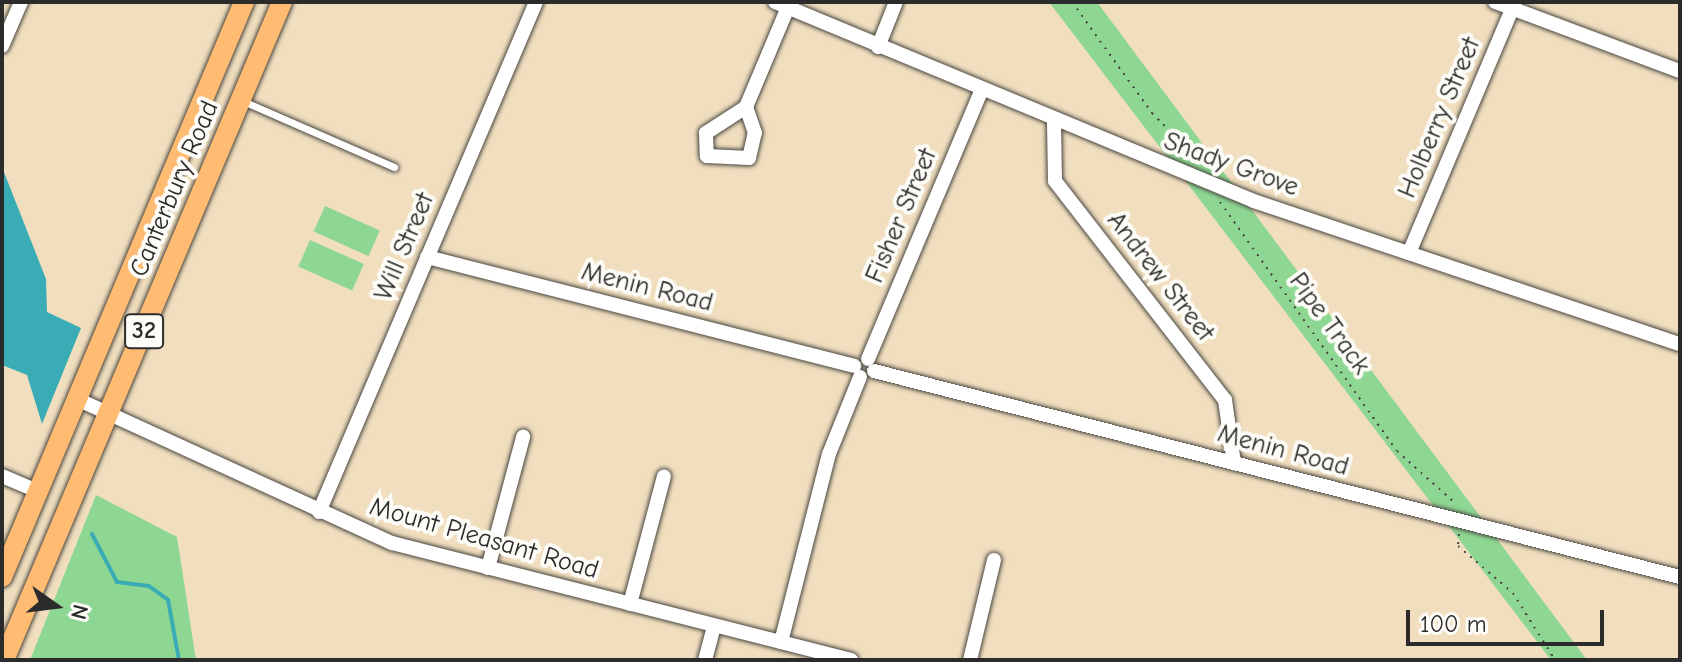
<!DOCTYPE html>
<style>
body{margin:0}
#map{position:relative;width:1682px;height:662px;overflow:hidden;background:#f0debe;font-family:"Comic Neue",sans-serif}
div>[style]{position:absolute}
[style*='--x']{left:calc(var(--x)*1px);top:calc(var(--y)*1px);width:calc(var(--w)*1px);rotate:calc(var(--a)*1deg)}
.green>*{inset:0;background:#8ed793;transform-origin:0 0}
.water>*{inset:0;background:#3aacb5}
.stream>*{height:4px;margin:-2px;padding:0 2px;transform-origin:2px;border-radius:2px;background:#3aacb5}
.path>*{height:2px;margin-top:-1px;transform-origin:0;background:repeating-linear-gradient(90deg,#494641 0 2px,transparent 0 8px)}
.roads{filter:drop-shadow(0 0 2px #494641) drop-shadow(0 0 2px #494641)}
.service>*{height:7px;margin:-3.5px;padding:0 3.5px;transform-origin:3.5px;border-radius:3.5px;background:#fff}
.minor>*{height:14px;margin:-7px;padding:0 7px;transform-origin:7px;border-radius:7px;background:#fff}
.primary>*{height:20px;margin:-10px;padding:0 10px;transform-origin:10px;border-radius:10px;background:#febb71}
span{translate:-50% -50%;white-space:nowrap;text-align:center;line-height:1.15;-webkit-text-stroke:8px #fdfcf7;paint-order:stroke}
.shield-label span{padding:2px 6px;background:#fdfcf7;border:2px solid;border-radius:6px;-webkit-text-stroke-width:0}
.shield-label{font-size:24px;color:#2b2b2b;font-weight:700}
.street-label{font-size:26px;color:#2b2b2b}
.frame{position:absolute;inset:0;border:4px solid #2b2b2b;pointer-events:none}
.north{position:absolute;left:16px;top:566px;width:80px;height:80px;-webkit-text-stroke:6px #fdfcf7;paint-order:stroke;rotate:104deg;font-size:22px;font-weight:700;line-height:32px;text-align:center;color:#2b2b2b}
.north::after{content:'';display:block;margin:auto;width:28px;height:36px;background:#2b2b2b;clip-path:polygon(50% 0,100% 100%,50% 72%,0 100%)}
.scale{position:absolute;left:1406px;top:610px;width:198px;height:36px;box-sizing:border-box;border:4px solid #2b2b2b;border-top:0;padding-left:10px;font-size:24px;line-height:28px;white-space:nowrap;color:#2b2b2b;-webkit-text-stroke:6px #fdfcf7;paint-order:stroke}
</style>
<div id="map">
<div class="green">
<i style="clip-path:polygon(1049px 2px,1097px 2px,1587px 660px,1551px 660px)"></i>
<i style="left:325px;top:206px;width:60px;height:28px;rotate:24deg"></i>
<i style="left:310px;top:240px;width:59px;height:29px;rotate:24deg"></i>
<i style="clip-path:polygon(96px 495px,177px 537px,196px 660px,30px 660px)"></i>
</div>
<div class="water">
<i style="clip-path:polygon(2px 167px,46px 279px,47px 312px,81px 328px,42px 424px,27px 375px,2px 365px)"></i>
</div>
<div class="stream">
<i style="--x:92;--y:534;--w:54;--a:62.5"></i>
<i style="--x:117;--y:582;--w:32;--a:7"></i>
<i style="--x:149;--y:586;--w:24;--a:36"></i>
<i style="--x:168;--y:600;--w:61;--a:79.6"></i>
</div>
<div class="path">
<i style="--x:1072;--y:2;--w:137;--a:54.2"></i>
<i style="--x:1152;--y:113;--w:70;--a:45.6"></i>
<i style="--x:1220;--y:202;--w:305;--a:54.6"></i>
<i style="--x:1397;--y:451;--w:79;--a:41.9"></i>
<i style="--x:1459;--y:534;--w:12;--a:95"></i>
<i style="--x:1458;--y:546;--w:72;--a:40.5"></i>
<i style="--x:1513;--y:593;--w:79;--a:57.9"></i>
</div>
<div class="roads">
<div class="service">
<i style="--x:243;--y:101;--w:165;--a:23.6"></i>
</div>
<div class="minor">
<i style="--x:775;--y:2;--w:519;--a:22.56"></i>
<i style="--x:1254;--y:201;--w:449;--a:18.6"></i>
<i style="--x:1495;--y:2;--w:197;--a:20.5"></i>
<i style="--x:2;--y:46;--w:48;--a:-66.6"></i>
<i style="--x:878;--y:47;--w:48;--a:-68.2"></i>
<i style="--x:746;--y:107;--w:48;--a:147"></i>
<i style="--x:706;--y:133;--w:23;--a:88"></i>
<i style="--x:707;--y:156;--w:42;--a:2.7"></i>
<i style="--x:749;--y:158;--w:26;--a:-77"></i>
<i style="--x:755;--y:133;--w:28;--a:-109"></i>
<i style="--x:746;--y:107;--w:108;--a:-67.2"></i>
<i style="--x:1054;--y:123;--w:58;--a:89"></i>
<i style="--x:1055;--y:181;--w:277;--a:52.2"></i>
<i style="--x:1225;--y:400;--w:64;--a:81.9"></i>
<i style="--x:1409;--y:253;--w:272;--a:-67.1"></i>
<i style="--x:427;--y:257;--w:441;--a:14.3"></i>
<i style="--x:868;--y:359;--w:291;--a:-67.1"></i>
<i style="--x:874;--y:371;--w:832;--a:14.34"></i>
<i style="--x:77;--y:399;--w:346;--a:24.6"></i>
<i style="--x:392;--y:543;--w:474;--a:14.3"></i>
<i style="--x:2;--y:476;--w:38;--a:23"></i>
<i style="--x:319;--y:512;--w:554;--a:-66.95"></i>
<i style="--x:488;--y:568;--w:136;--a:-75"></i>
<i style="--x:630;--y:604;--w:132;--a:-75.1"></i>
<i style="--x:781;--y:642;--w:194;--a:-75.7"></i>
<i style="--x:829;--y:454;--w:83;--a:-68.1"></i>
<i style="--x:705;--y:660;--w:35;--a:-75"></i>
<i style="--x:970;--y:660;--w:103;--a:-76.5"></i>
</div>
<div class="primary">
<i style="--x:2;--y:577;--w:624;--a:-67.18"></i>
<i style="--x:4;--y:660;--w:714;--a:-67.1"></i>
</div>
</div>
<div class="shield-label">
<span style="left:144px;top:331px">32</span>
</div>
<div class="street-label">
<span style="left:1440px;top:118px;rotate:-67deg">Holberry Street</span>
<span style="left:1231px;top:165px;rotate:20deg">Shady Grove</span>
<span style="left:175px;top:189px;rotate:-67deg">Canterbury Road</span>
<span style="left:902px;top:216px;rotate:-67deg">Fisher Street</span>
<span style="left:405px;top:247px;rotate:-67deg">Will Street</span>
<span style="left:1160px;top:277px;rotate:52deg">Andrew Street</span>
<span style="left:647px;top:288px;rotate:14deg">Menin Road</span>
<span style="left:1329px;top:324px;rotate:54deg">Pipe Track</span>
<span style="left:1283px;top:451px;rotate:15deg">Menin Road</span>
<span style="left:484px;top:539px;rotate:16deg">Mount Pleasant Road</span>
</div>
<div class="frame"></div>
<div class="north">N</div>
<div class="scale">100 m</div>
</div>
